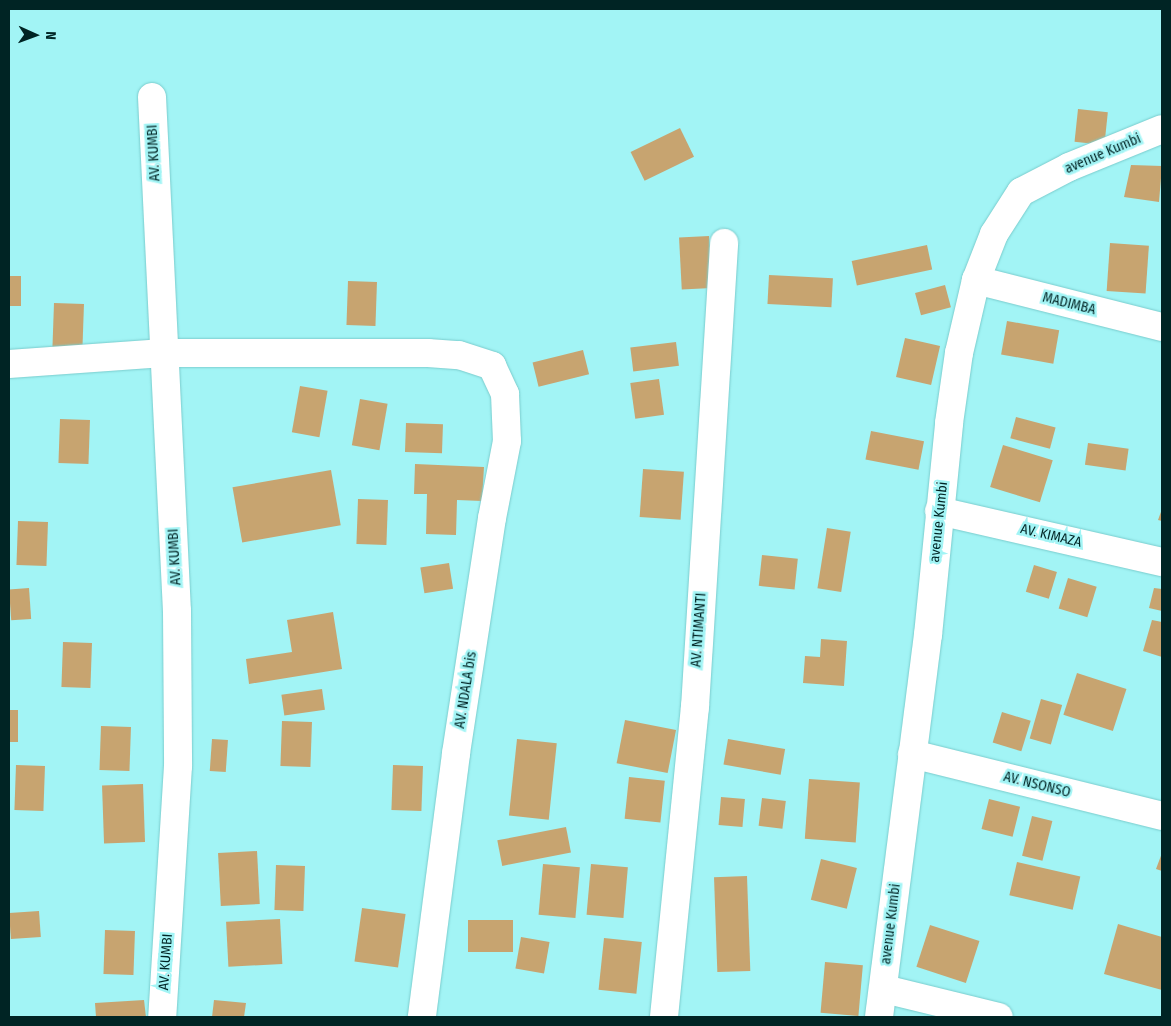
<!DOCTYPE html>
<style>
body{margin:0}
#map{position:relative;width:1171px;height:1026px;overflow:hidden;background:#a2f4f5;font-family:"Fira Sans Condensed",sans-serif}
div>[style]{position:absolute}
[style*='--x']{left:calc(var(--x)*1px);top:calc(var(--y)*1px);width:calc(var(--w)*1px);rotate:calc(var(--a)*1deg)}
.building>*{inset:0;background:#c7a470;transform-origin:0 0}
.roads{filter:drop-shadow(0 0 1px #7acccd) drop-shadow(0 0 1px #7acccd)}
.street>*{height:28px;margin:-14px;padding:0 14px;transform-origin:14px;border-radius:14px;background:#fff}
span{translate:-50% -50%;white-space:nowrap;text-align:center;line-height:1.15;-webkit-text-stroke:5px #a2f4f5;paint-order:stroke}
.street-label{font-size:14px;color:#002424}
.frame{position:absolute;inset:0;border:10px solid #002424;pointer-events:none}
.north{position:absolute;left:10px;top:10px;width:50px;height:50px;-webkit-text-stroke:4px #a2f4f5;paint-order:stroke;rotate:92deg;font-size:14px;font-weight:700;line-height:20px;text-align:center;color:#002424}
.north::after{content:'';display:block;margin:auto;width:18px;height:22px;background:#002424;clip-path:polygon(50% 0,100% 100%,50% 72%,0 100%)}
</style>
<div id="map">
<div class="building">
<i style="left:1078px;top:109px;width:30px;height:33px;rotate:6deg"></i>
<i style="left:680px;top:128px;width:32px;height:55px;rotate:64deg"></i>
<i style="clip-path:polygon(1131px 165px,1162px 166px,1159px 202px,1124px 197px)"></i>
<i style="left:709px;top:236px;width:52px;height:30px;rotate:87deg"></i>
<i style="left:1110px;top:243px;width:39px;height:48px;rotate:4deg"></i>
<i style="left:927px;top:245px;width:25px;height:77px;rotate:78deg"></i>
<i style="left:769px;top:275px;width:64px;height:29px;rotate:3deg"></i>
<i style="left:9px;top:276px;width:12px;height:30px"></i>
<i style="left:348px;top:281px;width:29px;height:44px;rotate:2deg"></i>
<i style="left:945px;top:285px;width:23px;height:31px;rotate:75deg"></i>
<i style="left:54px;top:303px;width:30px;height:44px;rotate:2deg"></i>
<i style="left:1007px;top:321px;width:53px;height:34px;rotate:10deg"></i>
<i style="left:905px;top:338px;width:36px;height:40px;rotate:13deg"></i>
<i style="left:676px;top:342px;width:24px;height:46px;rotate:83deg"></i>
<i style="left:583px;top:350px;width:25px;height:52px;rotate:76deg"></i>
<i style="left:659px;top:379px;width:36px;height:29px;rotate:82deg"></i>
<i style="left:300px;top:386px;width:28px;height:47px;rotate:10deg"></i>
<i style="left:360px;top:399px;width:28px;height:47px;rotate:10deg"></i>
<i style="left:1016px;top:417px;width:41px;height:22px;rotate:15deg"></i>
<i style="left:60px;top:419px;width:30px;height:44px;rotate:2deg"></i>
<i style="left:406px;top:423px;width:37px;height:29px;rotate:2deg"></i>
<i style="left:871px;top:431px;width:54px;height:29px;rotate:11deg"></i>
<i style="left:1088px;top:443px;width:41px;height:22px;rotate:8deg"></i>
<i style="left:1003px;top:445px;width:52px;height:44px;rotate:17deg"></i>
<i style="clip-path:polygon(415px 464px,484px 467px,482px 501px,457px 500px,456px 535px,426px 534px,427px 494px,414px 494px)"></i>
<i style="left:643px;top:469px;width:41px;height:48px;rotate:4deg"></i>
<i style="left:331px;top:470px;width:56px;height:100px;rotate:80deg"></i>
<i style="left:358px;top:499px;width:30px;height:45px;rotate:2deg"></i>
<i style="clip-path:polygon(1162px 509px,1162px 521px,1158px 520px)"></i>
<i style="left:18px;top:521px;width:30px;height:44px;rotate:2deg"></i>
<i style="left:827px;top:528px;width:24px;height:61px;rotate:9deg"></i>
<i style="left:762px;top:555px;width:36px;height:31px;rotate:6deg"></i>
<i style="left:449px;top:563px;width:26px;height:29px;rotate:81deg"></i>
<i style="left:1034px;top:565px;width:24px;height:28px;rotate:17deg"></i>
<i style="left:1068px;top:578px;width:30px;height:32px;rotate:17deg"></i>
<i style="left:29px;top:588px;width:31px;height:20px;rotate:86deg"></i>
<i style="clip-path:polygon(1154px 588px,1162px 589px,1162px 611px,1149px 608px)"></i>
<i style="clip-path:polygon(333px 612px,342px 669px,249px 684px,246px 659px,292px 652px,287px 620px)"></i>
<i style="clip-path:polygon(1152px 620px,1162px 622px,1162px 657px,1143px 651px)"></i>
<i style="clip-path:polygon(821px 639px,847px 641px,844px 686px,803px 683px,805px 656px,820px 657px)"></i>
<i style="left:63px;top:642px;width:29px;height:45px;rotate:2deg"></i>
<i style="left:1077px;top:673px;width:52px;height:44px;rotate:18deg"></i>
<i style="left:322px;top:689px;width:21px;height:41px;rotate:82deg"></i>
<i style="left:1041px;top:699px;width:22px;height:41px;rotate:16deg"></i>
<i style="left:18px;top:710px;width:32px;height:9px;rotate:90deg"></i>
<i style="left:1002px;top:712px;width:30px;height:32px;rotate:17deg"></i>
<i style="left:625px;top:720px;width:52px;height:44px;rotate:11deg"></i>
<i style="left:282px;top:721px;width:30px;height:45px;rotate:2deg"></i>
<i style="left:101px;top:726px;width:30px;height:44px;rotate:2deg"></i>
<i style="left:212px;top:739px;width:16px;height:32px;rotate:4deg"></i>
<i style="left:517px;top:739px;width:40px;height:77px;rotate:6deg"></i>
<i style="left:728px;top:739px;width:58px;height:26px;rotate:10deg"></i>
<i style="left:16px;top:765px;width:29px;height:45px;rotate:2deg"></i>
<i style="left:393px;top:765px;width:30px;height:45px;rotate:2deg"></i>
<i style="left:629px;top:777px;width:36px;height:42px;rotate:6deg"></i>
<i style="left:809px;top:779px;width:51px;height:60px;rotate:4deg"></i>
<i style="left:143px;top:784px;width:58px;height:41px;rotate:88deg"></i>
<i style="left:721px;top:797px;width:24px;height:28px;rotate:5deg"></i>
<i style="left:762px;top:798px;width:24px;height:28px;rotate:7deg"></i>
<i style="left:989px;top:799px;width:32px;height:31px;rotate:14deg"></i>
<i style="left:1032px;top:816px;width:21px;height:41px;rotate:14deg"></i>
<i style="left:566px;top:827px;width:26px;height:70px;rotate:79deg"></i>
<i style="left:257px;top:851px;width:53px;height:39px;rotate:87deg"></i>
<i style="clip-path:polygon(1162px 853px,1162px 871px,1156px 869px)"></i>
<i style="left:821px;top:859px;width:37px;height:42px;rotate:14deg"></i>
<i style="left:1017px;top:862px;width:65px;height:34px;rotate:13deg"></i>
<i style="left:543px;top:864px;width:37px;height:51px;rotate:5deg"></i>
<i style="left:591px;top:864px;width:37px;height:51px;rotate:5deg"></i>
<i style="left:276px;top:865px;width:29px;height:45px;rotate:2deg"></i>
<i style="left:747px;top:876px;width:95px;height:33px;rotate:88deg"></i>
<i style="left:362px;top:908px;width:44px;height:54px;rotate:8deg"></i>
<i style="left:39px;top:911px;width:26px;height:30px;rotate:86deg"></i>
<i style="left:280px;top:919px;width:45px;height:54px;rotate:87deg"></i>
<i style="left:468px;top:920px;width:45px;height:32px"></i>
<i style="clip-path:polygon(1118px 924px,1162px 937px,1162px 990px,1104px 974px)"></i>
<i style="left:930px;top:925px;width:52px;height:44px;rotate:18deg"></i>
<i style="left:105px;top:930px;width:30px;height:44px;rotate:2deg"></i>
<i style="left:521px;top:937px;width:29px;height:32px;rotate:10deg"></i>
<i style="left:604px;top:938px;width:38px;height:52px;rotate:6deg"></i>
<i style="left:825px;top:962px;width:38px;height:51px;rotate:5deg"></i>
<i style="clip-path:polygon(144px 1000px,146px 1017px,96px 1017px,95px 1003px)"></i>
<i style="clip-path:polygon(214px 1000px,246px 1003px,244px 1017px,212px 1017px)"></i>
</div>
<div class="roads">
<div class="street">
<i style="--x:152;--y:97;--w:515;--a:87.22"></i>
<i style="--x:177;--y:611;--w:155;--a:89.6"></i>
<i style="--x:178;--y:766;--w:252;--a:93.6"></i>
<i style="--x:976;--y:280;--w:192;--a:14.2"></i>
<i style="--x:9;--y:364;--w:155;--a:-4.1"></i>
<i style="--x:164;--y:353;--w:264;--a:0"></i>
<i style="--x:428;--y:353;--w:31;--a:4"></i>
<i style="--x:459;--y:355;--w:35;--a:18"></i>
<i style="--x:492;--y:366;--w:31;--a:65"></i>
<i style="--x:505;--y:394;--w:47;--a:87.6"></i>
<i style="--x:507;--y:441;--w:78;--a:101"></i>
<i style="--x:492;--y:518;--w:239;--a:98.7"></i>
<i style="--x:456;--y:754;--w:265;--a:97.4"></i>
<i style="--x:939;--y:511;--w:229;--a:12.9"></i>
<i style="--x:912;--y:754;--w:258;--a:13.9"></i>
<i style="--x:884;--y:989;--w:118;--a:13.7"></i>
<i style="--x:664;--y:1017;--w:312;--a:-84.3"></i>
<i style="--x:695;--y:707;--w:465;--a:-86.4"></i>
<i style="--x:879;--y:1017;--w:385;--a:-82.7"></i>
<i style="--x:928;--y:635;--w:213;--a:-84.3"></i>
<i style="--x:949;--y:423;--w:71;--a:-81.9"></i>
<i style="--x:959;--y:353;--w:75;--a:-76.9"></i>
<i style="--x:976;--y:280;--w:49;--a:-68.6"></i>
<i style="--x:994;--y:234;--w:50;--a:-57.3"></i>
<i style="--x:1021;--y:192;--w:54;--a:-27.5"></i>
<i style="--x:1069;--y:167;--w:100;--a:-22.2"></i>
</div>
</div>
<div class="street-label">
<span style="left:154px;top:153px;rotate:-93deg">AV. KUMBI</span>
<span style="left:1103px;top:154px;rotate:-23deg">avenue Kumbi</span>
<span style="left:1069px;top:304px;rotate:14deg">MADIMBA</span>
<span style="left:939px;top:522px;rotate:-84deg">avenue Kumbi</span>
<span style="left:1051px;top:536px;rotate:13deg">AV. KIMAZA</span>
<span style="left:175px;top:557px;rotate:-93deg">AV. KUMBI</span>
<span style="left:699px;top:630px;rotate:-86deg">AV. NTIMANTI</span>
<span style="left:466px;top:690px;rotate:-81deg">AV. NDALA bis</span>
<span style="left:1037px;top:785px;rotate:14deg">AV. NSONSO</span>
<span style="left:891px;top:924px;rotate:-83deg">avenue Kumbi</span>
<span style="left:166px;top:962px;rotate:-86deg">AV. KUMBI</span>
</div>
<div class="frame"></div>
<div class="north">N</div>
</div>
